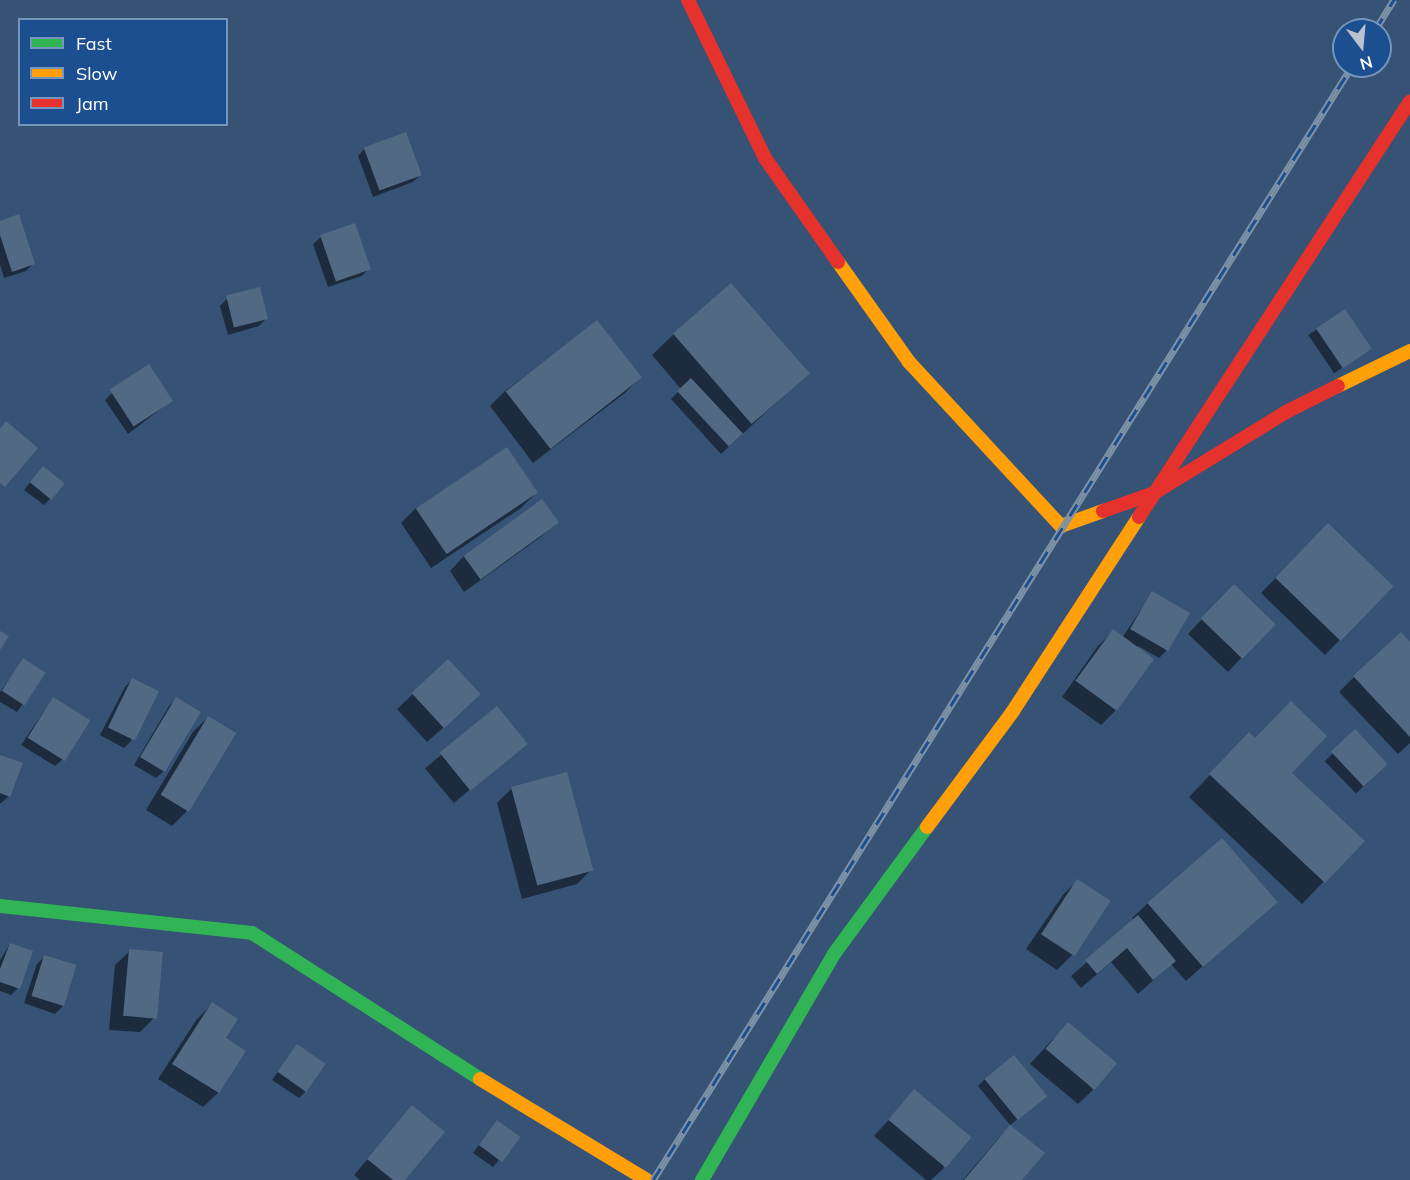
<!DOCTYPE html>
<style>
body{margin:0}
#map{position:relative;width:1410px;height:1180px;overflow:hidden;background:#365274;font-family:Mulish,sans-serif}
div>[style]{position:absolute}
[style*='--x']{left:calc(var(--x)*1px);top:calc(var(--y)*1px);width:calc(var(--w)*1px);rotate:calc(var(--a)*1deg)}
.shadow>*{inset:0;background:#0007;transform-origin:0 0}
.building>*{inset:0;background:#526984;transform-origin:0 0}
.fast>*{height:14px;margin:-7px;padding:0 7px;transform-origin:7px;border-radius:7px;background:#30b455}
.slow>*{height:14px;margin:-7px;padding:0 7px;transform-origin:7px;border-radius:7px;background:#ff9f0a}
.jam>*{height:14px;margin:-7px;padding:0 7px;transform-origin:7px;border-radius:7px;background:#e5322d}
.rail>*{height:7px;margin-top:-3.5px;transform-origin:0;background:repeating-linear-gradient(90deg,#1b4f8f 0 14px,#7e92a7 0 28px);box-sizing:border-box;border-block:2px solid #7e92a7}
span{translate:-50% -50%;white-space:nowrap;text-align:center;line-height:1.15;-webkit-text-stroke:6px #1b4f8f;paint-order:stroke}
.legend{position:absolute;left:18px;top:18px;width:210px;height:108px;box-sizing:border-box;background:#1b4f8f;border:2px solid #7695bc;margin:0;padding:8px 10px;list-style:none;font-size:18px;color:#fff}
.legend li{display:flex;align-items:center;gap:12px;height:30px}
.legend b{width:30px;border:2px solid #7695bc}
.north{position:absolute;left:1332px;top:18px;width:60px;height:60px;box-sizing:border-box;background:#1b4f8f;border:2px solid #7695bc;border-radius:50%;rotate:164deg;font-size:16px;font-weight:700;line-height:24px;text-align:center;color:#fff}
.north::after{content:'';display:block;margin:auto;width:21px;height:27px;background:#b9c2ce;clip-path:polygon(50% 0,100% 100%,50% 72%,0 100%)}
</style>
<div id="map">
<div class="shadow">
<i style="clip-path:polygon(365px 148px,420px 175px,413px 182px,373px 197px,358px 156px)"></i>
<i style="clip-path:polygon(0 222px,33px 264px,26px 271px,4px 278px,0 264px)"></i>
<i style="clip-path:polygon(321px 237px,369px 268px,362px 276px,328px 287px,313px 244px)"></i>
<i style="clip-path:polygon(227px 299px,267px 318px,259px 326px,228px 335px,220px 306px)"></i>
<i style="left:1344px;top:311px;width:46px;height:43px;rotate:56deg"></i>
<i style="clip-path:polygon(597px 322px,640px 378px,625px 393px,533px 463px,490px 406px,505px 391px)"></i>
<i style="clip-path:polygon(674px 334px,807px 374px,721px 454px,671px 399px,681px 389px,652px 355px)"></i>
<i style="clip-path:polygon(112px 393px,171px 401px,128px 434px,105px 400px)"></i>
<i style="clip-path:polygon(36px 475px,51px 498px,44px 505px,24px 490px)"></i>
<i style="clip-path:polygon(536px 493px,521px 508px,431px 568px,401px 523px,416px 508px)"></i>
<i style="clip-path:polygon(557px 521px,542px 536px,464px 592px,450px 571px,464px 556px)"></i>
<i style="clip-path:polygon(1313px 540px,1392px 586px,1325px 655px,1261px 593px)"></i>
<i style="clip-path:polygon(1152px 593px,1166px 651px,1159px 658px,1138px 646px,1116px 710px,1101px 725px,1062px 697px,1098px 646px,1113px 631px,1122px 638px)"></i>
<i style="clip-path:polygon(1219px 601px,1242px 657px,1228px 672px,1188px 634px)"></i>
<i style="clip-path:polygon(1410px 644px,1410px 743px,1398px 754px,1339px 692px,1354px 677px)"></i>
<i style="clip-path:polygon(23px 660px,44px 673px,17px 712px,0 702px,0 692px)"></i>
<i style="clip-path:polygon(448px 661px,464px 709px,427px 742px,397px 709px)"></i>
<i style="clip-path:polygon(132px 680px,131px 741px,124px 748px,100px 735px,125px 687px)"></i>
<i style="clip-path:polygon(53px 698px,63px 759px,55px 766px,21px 745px)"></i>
<i style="clip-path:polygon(176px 699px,199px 713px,164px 771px,156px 778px,134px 765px,169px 706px)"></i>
<i style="left:497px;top:708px;width:45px;height:94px;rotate:50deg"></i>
<i style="clip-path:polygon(208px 717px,234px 733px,187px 811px,172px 826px,146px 810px,193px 732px)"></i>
<i style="left:1355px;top:732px;width:45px;height:42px;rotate:46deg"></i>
<i style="clip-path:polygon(1228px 756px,1290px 773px,1363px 841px,1302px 904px,1189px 797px)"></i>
<i style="clip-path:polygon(0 757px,9px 796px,1px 803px,0 803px)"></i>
<i style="clip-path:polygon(512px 788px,592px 869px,577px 884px,522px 899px,497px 803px)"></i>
<i style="clip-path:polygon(1222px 840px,1275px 902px,1186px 981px,1171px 964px,1138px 994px,1111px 962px,1081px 988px,1071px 976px,1134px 921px,1132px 918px,1147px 904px)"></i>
<i style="clip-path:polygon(1078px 880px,1072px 955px,1057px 970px,1026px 949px,1063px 895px)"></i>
<i style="clip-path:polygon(10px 944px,18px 988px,11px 995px,0 991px,0 960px)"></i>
<i style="clip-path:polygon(130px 951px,155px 1017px,140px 1032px,109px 1030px,115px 965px)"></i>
<i style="clip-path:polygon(44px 957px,75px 966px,62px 1007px,55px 1014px,24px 1003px,37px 964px)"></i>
<i style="clip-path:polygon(212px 1004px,224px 1038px,244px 1052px,218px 1093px,203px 1107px,158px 1079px,197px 1019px)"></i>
<i style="clip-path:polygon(1053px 1039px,1093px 1090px,1078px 1104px,1030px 1064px)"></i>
<i style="clip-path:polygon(297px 1046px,306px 1091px,299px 1098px,272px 1080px)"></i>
<i style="clip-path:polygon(985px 1079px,1038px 1103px,1010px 1125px,978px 1086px)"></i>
<i style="clip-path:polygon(915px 1091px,944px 1168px,931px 1180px,926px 1180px,874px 1136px)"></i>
<i style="clip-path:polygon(412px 1107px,403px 1180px,360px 1180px,354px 1175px)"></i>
<i style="clip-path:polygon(1010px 1127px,1020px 1180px,963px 1180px,996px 1141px)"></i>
<i style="clip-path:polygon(490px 1130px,518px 1137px,493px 1167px,473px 1153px)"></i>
</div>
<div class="building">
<i style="left:406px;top:132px;width:46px;height:45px;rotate:70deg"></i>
<i style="clip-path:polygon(19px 214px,35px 264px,12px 272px,0 235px,0 221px)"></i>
<i style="left:355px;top:223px;width:49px;height:37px;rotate:71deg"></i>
<i style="left:731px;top:283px;width:120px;height:77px;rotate:49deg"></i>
<i style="left:260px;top:287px;width:33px;height:35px;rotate:76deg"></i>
<i style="left:1345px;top:309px;width:48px;height:35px;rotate:56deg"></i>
<i style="left:597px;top:320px;width:73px;height:116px;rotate:52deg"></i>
<i style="left:149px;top:364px;width:44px;height:47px;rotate:57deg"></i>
<i style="left:691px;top:378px;width:76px;height:19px;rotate:47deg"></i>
<i style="clip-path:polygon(6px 421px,38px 448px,5px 487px,0 483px,0 429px)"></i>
<i style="left:507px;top:447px;width:55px;height:110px;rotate:56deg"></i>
<i style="left:43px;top:466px;width:28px;height:21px;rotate:39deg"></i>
<i style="left:542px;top:499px;width:29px;height:97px;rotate:54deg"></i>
<i style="left:1328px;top:523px;width:91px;height:76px;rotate:44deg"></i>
<i style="left:1234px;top:584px;width:58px;height:48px;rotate:44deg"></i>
<i style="left:1152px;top:591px;width:44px;height:44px;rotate:30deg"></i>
<i style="left:1113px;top:629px;width:51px;height:64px;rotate:36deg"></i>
<i style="clip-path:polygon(0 631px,9px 636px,0 650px)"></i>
<i style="clip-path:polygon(1401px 632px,1410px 642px,1410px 737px,1353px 676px)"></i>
<i style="left:23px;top:658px;width:27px;height:39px;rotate:33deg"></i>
<i style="left:448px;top:659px;width:48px;height:50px;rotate:47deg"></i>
<i style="left:132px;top:678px;width:30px;height:55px;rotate:26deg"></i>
<i style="left:53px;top:697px;width:44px;height:48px;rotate:32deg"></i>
<i style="left:176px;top:697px;width:29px;height:70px;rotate:31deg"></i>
<i style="clip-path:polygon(1291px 701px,1327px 736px,1292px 773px,1365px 841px,1325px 883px,1209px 774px,1249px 732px,1255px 738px)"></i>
<i style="left:497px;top:706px;width:49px;height:74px;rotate:51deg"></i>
<i style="left:208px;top:716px;width:33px;height:92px;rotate:31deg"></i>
<i style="left:1355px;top:729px;width:48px;height:33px;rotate:47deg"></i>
<i style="clip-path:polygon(0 755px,23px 763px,10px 797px,0 793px)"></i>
<i style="left:567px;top:772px;width:102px;height:58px;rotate:75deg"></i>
<i style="left:1222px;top:838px;width:85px;height:99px;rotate:49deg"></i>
<i style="left:1077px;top:879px;width:40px;height:66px;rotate:33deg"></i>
<i style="clip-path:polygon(1138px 915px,1176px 961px,1153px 980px,1127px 948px,1097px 974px,1085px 960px)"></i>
<i style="clip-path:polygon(10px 943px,33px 951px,20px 989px,0 982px,0 969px)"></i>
<i style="left:129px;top:949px;width:34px;height:67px;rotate:5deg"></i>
<i style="left:44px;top:955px;width:34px;height:43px;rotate:17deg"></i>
<i style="clip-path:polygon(212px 1002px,238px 1019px,226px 1038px,246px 1051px,219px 1093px,172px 1064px)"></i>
<i style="left:1068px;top:1022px;width:64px;height:35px;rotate:40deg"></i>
<i style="left:297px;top:1044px;width:35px;height:34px;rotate:35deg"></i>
<i style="left:1014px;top:1055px;width:53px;height:38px;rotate:51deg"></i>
<i style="left:914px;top:1089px;width:75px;height:40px;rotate:40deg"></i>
<i style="clip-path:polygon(412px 1105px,445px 1132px,405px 1180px,393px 1180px,367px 1159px)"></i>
<i style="left:497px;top:1120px;width:29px;height:31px;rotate:36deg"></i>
<i style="clip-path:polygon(1010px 1125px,1045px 1153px,1022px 1180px,964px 1180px)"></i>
</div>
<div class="fast">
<i style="--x:0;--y:906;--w:253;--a:6.1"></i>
<i style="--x:252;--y:933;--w:271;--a:32.6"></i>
<i style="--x:702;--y:1180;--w:262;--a:-59.7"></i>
<i style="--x:834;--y:954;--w:157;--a:-53.8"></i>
</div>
<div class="slow">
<i style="--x:838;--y:262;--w:123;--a:54.6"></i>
<i style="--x:909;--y:362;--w:224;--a:47.2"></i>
<i style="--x:1061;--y:526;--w:45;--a:-19.7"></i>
<i style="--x:1338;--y:386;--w:80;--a:-25.9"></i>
<i style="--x:927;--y:827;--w:144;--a:-53.4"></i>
<i style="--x:1013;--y:711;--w:231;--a:-57"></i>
<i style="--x:480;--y:1079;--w:195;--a:31.2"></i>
</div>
<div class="jam">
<i style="--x:688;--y:0;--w:176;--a:64"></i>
<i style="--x:765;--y:158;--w:127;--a:54.9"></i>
<i style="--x:1103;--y:511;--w:54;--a:-19.4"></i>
<i style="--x:1154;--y:493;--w:155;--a:-31.5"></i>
<i style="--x:1286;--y:412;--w:58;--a:-26.6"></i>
<i style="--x:1139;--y:517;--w:496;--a:-56.9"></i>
</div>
<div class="rail">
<i style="--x:1375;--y:30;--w:36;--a:-58"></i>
<i style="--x:653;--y:1180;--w:1315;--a:-57.89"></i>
</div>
<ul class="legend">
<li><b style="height:8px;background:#30b455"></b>Fast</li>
<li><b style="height:8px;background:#ff9f0a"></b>Slow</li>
<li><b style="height:8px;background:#e5322d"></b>Jam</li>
</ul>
<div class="north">N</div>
</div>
